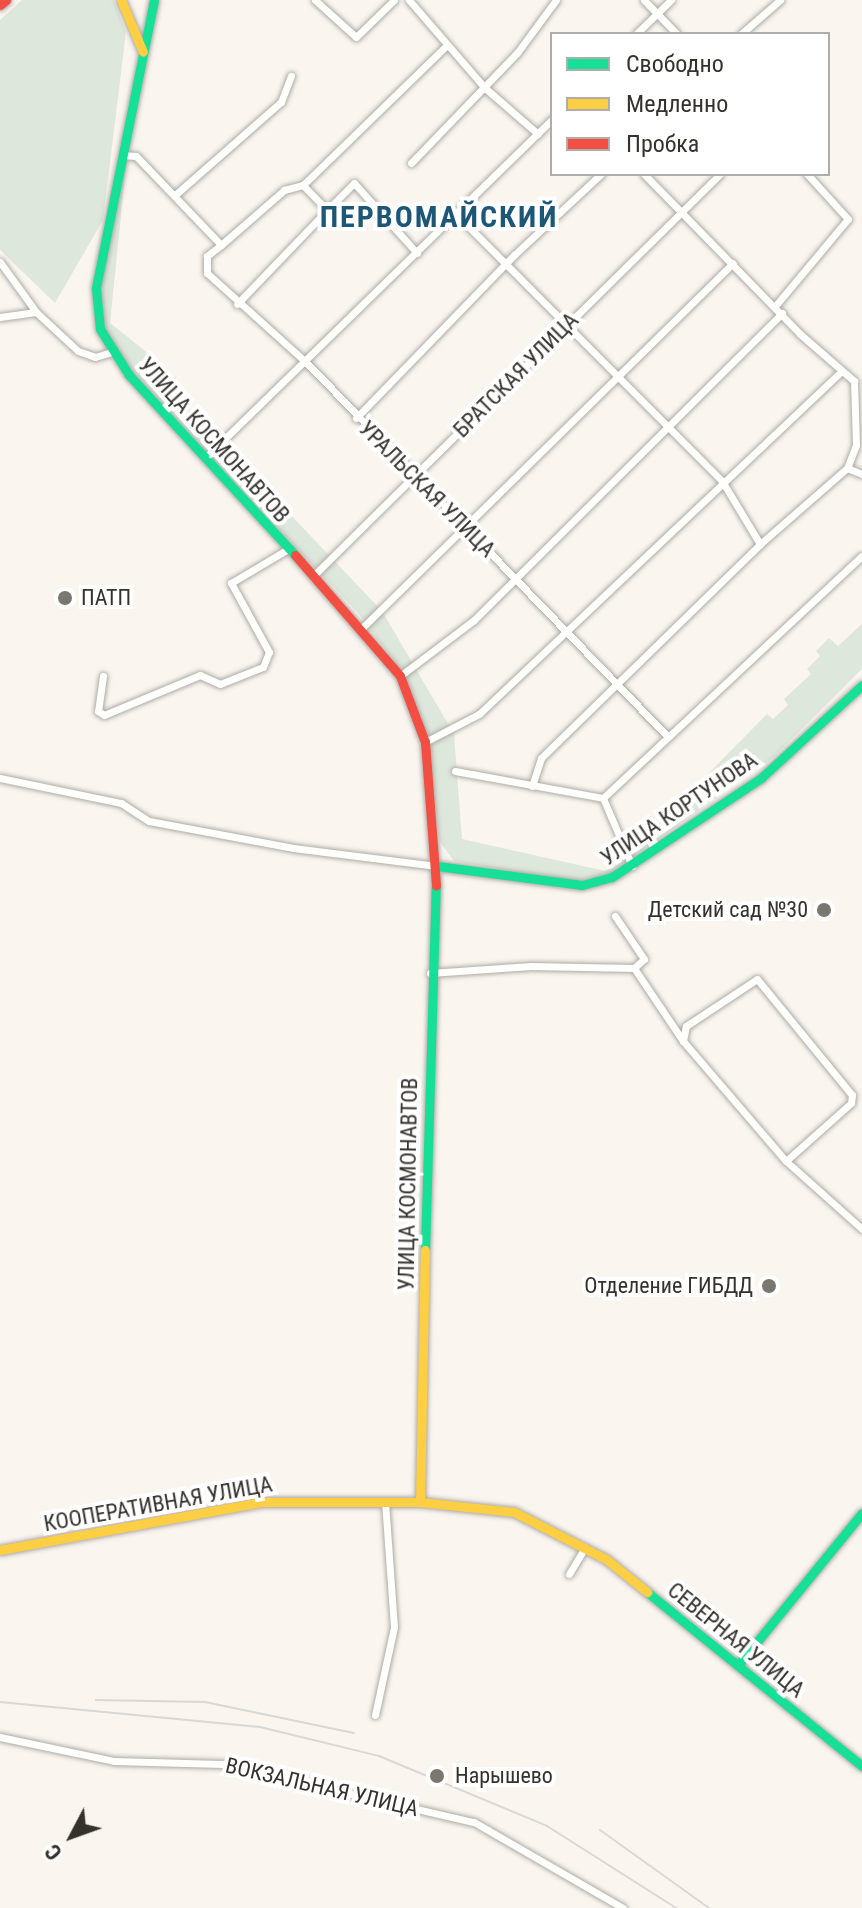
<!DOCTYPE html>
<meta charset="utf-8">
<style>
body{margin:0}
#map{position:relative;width:862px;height:1908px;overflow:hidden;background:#faf5ef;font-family:"Roboto Condensed",sans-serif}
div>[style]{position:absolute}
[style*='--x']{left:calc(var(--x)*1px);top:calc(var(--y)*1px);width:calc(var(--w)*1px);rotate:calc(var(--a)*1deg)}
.green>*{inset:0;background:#dee7db}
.roads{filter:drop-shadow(0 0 2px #afaba6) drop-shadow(0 0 2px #afaba6)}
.street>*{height:7px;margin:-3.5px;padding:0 3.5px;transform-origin:3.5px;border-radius:3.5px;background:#fefefd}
.fast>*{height:9px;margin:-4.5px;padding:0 4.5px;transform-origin:4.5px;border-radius:4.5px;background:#16e098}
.slow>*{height:9px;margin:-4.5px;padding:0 4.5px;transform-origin:4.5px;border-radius:4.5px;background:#ffcf43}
.jam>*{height:9px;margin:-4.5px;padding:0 4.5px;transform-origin:4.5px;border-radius:4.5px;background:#f24e42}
.rail>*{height:2px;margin:-1px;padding:0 1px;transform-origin:1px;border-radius:1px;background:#d9d8d6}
.dots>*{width:22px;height:22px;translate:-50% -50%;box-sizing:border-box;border:4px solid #fff;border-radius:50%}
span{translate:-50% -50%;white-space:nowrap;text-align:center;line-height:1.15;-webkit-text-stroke:8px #fff;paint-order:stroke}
.street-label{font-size:22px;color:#35312c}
.poi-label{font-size:22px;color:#35312c}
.left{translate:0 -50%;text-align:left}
.right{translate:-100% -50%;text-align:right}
.district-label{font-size:30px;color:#1d5778;font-weight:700;letter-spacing:2px}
.legend{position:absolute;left:550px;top:32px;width:280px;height:144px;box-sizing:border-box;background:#fff;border:2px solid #aeadab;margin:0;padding:10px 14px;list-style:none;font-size:24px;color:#35312c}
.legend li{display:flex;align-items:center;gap:16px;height:40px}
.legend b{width:40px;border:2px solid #aeadab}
.north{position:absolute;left:32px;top:1796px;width:80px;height:80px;-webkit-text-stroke:6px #fff;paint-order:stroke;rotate:229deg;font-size:22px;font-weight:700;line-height:32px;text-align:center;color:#35312c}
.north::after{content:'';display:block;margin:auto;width:28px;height:36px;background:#35312c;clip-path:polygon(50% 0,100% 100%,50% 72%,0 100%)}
</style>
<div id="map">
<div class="green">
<i style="clip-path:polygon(22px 0,114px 0,126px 32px,103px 220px,55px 303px,0 250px,0 20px)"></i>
<i style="clip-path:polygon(127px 156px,110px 323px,154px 358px,148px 365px,382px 611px,454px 734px,462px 839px,605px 871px,618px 863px,624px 833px,637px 846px,767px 714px,773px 719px,788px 705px,784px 699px,811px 674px,807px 669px,820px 656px,816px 651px,829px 638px,838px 646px,862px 624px,862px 669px,774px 757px,609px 874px,572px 882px,454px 861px,440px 842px,426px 733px,394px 660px,357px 612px,125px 365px,105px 332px,101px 278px)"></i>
</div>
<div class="roads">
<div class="street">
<i style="--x:315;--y:0;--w:55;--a:42.1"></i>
<i style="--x:356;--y:37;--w:53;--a:-44.2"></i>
<i style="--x:409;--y:0;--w:116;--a:49.2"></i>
<i style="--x:485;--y:88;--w:70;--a:41"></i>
<i style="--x:644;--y:0;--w:47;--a:45.9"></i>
<i style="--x:636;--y:34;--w:49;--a:-44.2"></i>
<i style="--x:741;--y:34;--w:52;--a:-41.1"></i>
<i style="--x:122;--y:155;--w:14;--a:4"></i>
<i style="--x:136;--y:156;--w:123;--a:46.3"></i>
<i style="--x:221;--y:245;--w:84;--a:-41.1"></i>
<i style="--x:284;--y:190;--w:20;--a:-15"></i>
<i style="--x:411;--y:163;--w:153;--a:-46.1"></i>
<i style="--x:517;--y:53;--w:66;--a:-53.7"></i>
<i style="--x:644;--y:174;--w:223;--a:45.7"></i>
<i style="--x:800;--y:334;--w:72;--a:41"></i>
<i style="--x:854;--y:381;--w:64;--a:88.2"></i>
<i style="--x:856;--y:445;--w:25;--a:111"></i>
<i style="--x:847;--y:468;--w:16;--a:22"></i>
<i style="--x:175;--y:195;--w:141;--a:-41.3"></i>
<i style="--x:281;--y:102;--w:28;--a:-69"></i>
<i style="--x:457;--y:215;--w:375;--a:45.1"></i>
<i style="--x:722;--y:481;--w:74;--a:58.9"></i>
<i style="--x:221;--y:245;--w:18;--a:142"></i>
<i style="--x:207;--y:256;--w:17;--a:90"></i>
<i style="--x:207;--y:273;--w:133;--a:42"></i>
<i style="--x:306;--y:362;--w:521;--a:46.01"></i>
<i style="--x:417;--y:253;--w:94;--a:-132"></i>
<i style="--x:354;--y:183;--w:38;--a:135"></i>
<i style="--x:327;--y:210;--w:35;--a:-134"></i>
<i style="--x:303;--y:185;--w:199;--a:-44.2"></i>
<i style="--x:0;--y:262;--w:62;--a:54.2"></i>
<i style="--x:237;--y:304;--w:130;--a:-46.2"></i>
<i style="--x:776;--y:305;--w:112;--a:-50.1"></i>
<i style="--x:848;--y:219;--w:61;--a:-132.3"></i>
<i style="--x:0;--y:317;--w:36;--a:-8"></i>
<i style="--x:36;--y:312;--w:57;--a:42.9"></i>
<i style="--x:78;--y:351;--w:18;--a:19"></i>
<i style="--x:95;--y:357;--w:17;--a:-17"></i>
<i style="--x:356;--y:418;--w:227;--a:-45.9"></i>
<i style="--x:514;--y:255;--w:119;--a:-43"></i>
<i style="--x:206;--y:457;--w:484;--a:-44.3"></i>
<i style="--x:313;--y:576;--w:572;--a:-44.65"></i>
<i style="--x:362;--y:628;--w:520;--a:-44.53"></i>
<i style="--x:103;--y:676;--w:35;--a:98"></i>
<i style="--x:98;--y:711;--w:7;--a:34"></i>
<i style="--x:104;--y:715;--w:104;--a:-22.6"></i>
<i style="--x:200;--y:675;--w:22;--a:24"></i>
<i style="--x:220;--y:684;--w:46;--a:-21.6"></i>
<i style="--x:263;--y:667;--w:16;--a:-68"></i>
<i style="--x:269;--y:652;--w:79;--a:-118.8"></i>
<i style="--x:231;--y:583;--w:66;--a:-30.8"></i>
<i style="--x:400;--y:676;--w:93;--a:-37.1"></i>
<i style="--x:474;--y:620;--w:435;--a:-44.9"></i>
<i style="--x:425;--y:742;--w:61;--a:-27.4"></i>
<i style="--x:479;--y:714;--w:498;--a:-43.4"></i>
<i style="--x:455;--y:771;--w:150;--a:10.3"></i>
<i style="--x:603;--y:798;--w:354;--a:-43.1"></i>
<i style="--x:0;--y:778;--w:124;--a:11.7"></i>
<i style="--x:121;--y:803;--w:33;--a:33"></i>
<i style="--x:149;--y:821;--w:147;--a:10.6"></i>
<i style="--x:293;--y:848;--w:145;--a:7.1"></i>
<i style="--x:532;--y:786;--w:29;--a:-72"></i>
<i style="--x:541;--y:758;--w:306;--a:-44.3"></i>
<i style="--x:760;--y:544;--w:116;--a:-41.1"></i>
<i style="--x:603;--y:798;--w:74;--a:66.9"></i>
<i style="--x:615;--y:916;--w:52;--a:56"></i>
<i style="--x:644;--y:959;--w:13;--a:138"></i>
<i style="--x:430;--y:973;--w:101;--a:-4"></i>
<i style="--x:531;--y:966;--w:103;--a:1.1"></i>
<i style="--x:634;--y:968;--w:88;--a:56.1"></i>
<i style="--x:683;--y:1041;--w:158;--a:49.4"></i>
<i style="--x:786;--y:1161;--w:102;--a:41.8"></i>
<i style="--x:683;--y:1041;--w:15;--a:-79"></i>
<i style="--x:686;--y:1026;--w:85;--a:-33.5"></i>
<i style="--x:757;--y:979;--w:150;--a:50.7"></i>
<i style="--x:852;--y:1095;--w:8;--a:97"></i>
<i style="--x:851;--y:1103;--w:87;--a:138.3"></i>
<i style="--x:569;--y:1574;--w:31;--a:-59"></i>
<i style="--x:375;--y:1715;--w:90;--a:-77.8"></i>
<i style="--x:394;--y:1627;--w:126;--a:-94.1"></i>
<i style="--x:0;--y:1737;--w:116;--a:11.9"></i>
<i style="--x:114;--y:1761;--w:108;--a:1.6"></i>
<i style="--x:222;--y:1764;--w:259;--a:13"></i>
<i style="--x:474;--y:1822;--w:172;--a:30"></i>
</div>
<div class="fast">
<i style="--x:154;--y:0;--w:294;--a:101.4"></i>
<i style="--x:96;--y:288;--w:41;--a:84.4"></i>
<i style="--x:100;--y:329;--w:54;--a:57.8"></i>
<i style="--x:129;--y:375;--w:245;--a:47.3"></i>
<i style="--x:437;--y:866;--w:146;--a:7.5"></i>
<i style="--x:582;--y:885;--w:31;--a:-15"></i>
<i style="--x:612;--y:877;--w:179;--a:-33.6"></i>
<i style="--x:761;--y:778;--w:137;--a:-42.6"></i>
<i style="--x:425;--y:1250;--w:364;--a:-88.3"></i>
<i style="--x:647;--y:1592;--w:277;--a:39"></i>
<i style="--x:738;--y:1665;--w:196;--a:-50.8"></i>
</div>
<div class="slow">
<i style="--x:121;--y:0;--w:56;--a:67.1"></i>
<i style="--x:420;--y:1502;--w:252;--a:-88.9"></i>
<i style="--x:0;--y:1550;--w:266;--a:-10.4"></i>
<i style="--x:262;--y:1502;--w:158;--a:0"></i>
<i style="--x:420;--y:1502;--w:95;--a:6.1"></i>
<i style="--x:514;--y:1512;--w:103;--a:27.1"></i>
<i style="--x:606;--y:1559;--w:53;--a:38.8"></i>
</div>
<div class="jam">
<i style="--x:0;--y:5;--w:8;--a:-40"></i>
<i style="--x:295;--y:555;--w:160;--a:49"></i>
<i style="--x:400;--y:676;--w:71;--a:69.3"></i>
<i style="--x:425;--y:742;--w:144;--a:85.6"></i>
</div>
</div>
<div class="rail">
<i style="--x:96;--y:1700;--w:109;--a:1.1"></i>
<i style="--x:205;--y:1702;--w:152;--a:11.8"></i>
<i style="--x:0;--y:1702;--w:261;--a:5.5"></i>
<i style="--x:260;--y:1727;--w:122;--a:13.7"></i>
<i style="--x:379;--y:1756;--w:182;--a:22.6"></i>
<i style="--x:547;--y:1826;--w:153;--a:32.4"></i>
<i style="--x:600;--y:1830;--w:134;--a:35.6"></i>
</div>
<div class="dots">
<i style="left:65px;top:598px;background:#7a7670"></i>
<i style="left:824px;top:910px;background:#7a7670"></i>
<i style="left:769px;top:1286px;background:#7a7670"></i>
<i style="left:437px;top:1776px;background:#7a7670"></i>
</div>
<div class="street-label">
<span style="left:516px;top:375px;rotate:-45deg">БРАТСКАЯ УЛИЦА</span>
<span style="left:214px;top:440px;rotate:48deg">УЛИЦА КОСМОНАВТОВ</span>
<span style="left:427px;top:489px;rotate:45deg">УРАЛЬСКАЯ УЛИЦА</span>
<span style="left:679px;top:809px;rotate:-34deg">УЛИЦА КОРТУНОВА</span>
<span style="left:408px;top:1184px;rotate:-89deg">УЛИЦА КОСМОНАВТОВ</span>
<span style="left:158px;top:1504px;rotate:-10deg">КООПЕРАТИВНАЯ УЛИЦА</span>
<span style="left:736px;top:1640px;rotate:39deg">СЕВЕРНАЯ УЛИЦА</span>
<span style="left:322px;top:1787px;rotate:13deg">ВОКЗАЛЬНАЯ УЛИЦА</span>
</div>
<div class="poi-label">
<span class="left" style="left:81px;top:598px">ПАТП</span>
<span class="right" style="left:808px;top:910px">Детский сад №30</span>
<span class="right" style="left:753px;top:1286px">Отделение ГИБДД</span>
<span class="left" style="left:455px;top:1776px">Нарышево</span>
</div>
<div class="district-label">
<span style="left:439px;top:217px">ПЕРВОМАЙСКИЙ</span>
</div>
<ul class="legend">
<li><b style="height:10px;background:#16e098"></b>Свободно</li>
<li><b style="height:10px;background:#ffcf43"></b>Медленно</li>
<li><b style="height:10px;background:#f24e42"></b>Пробка</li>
</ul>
<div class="north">С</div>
</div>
